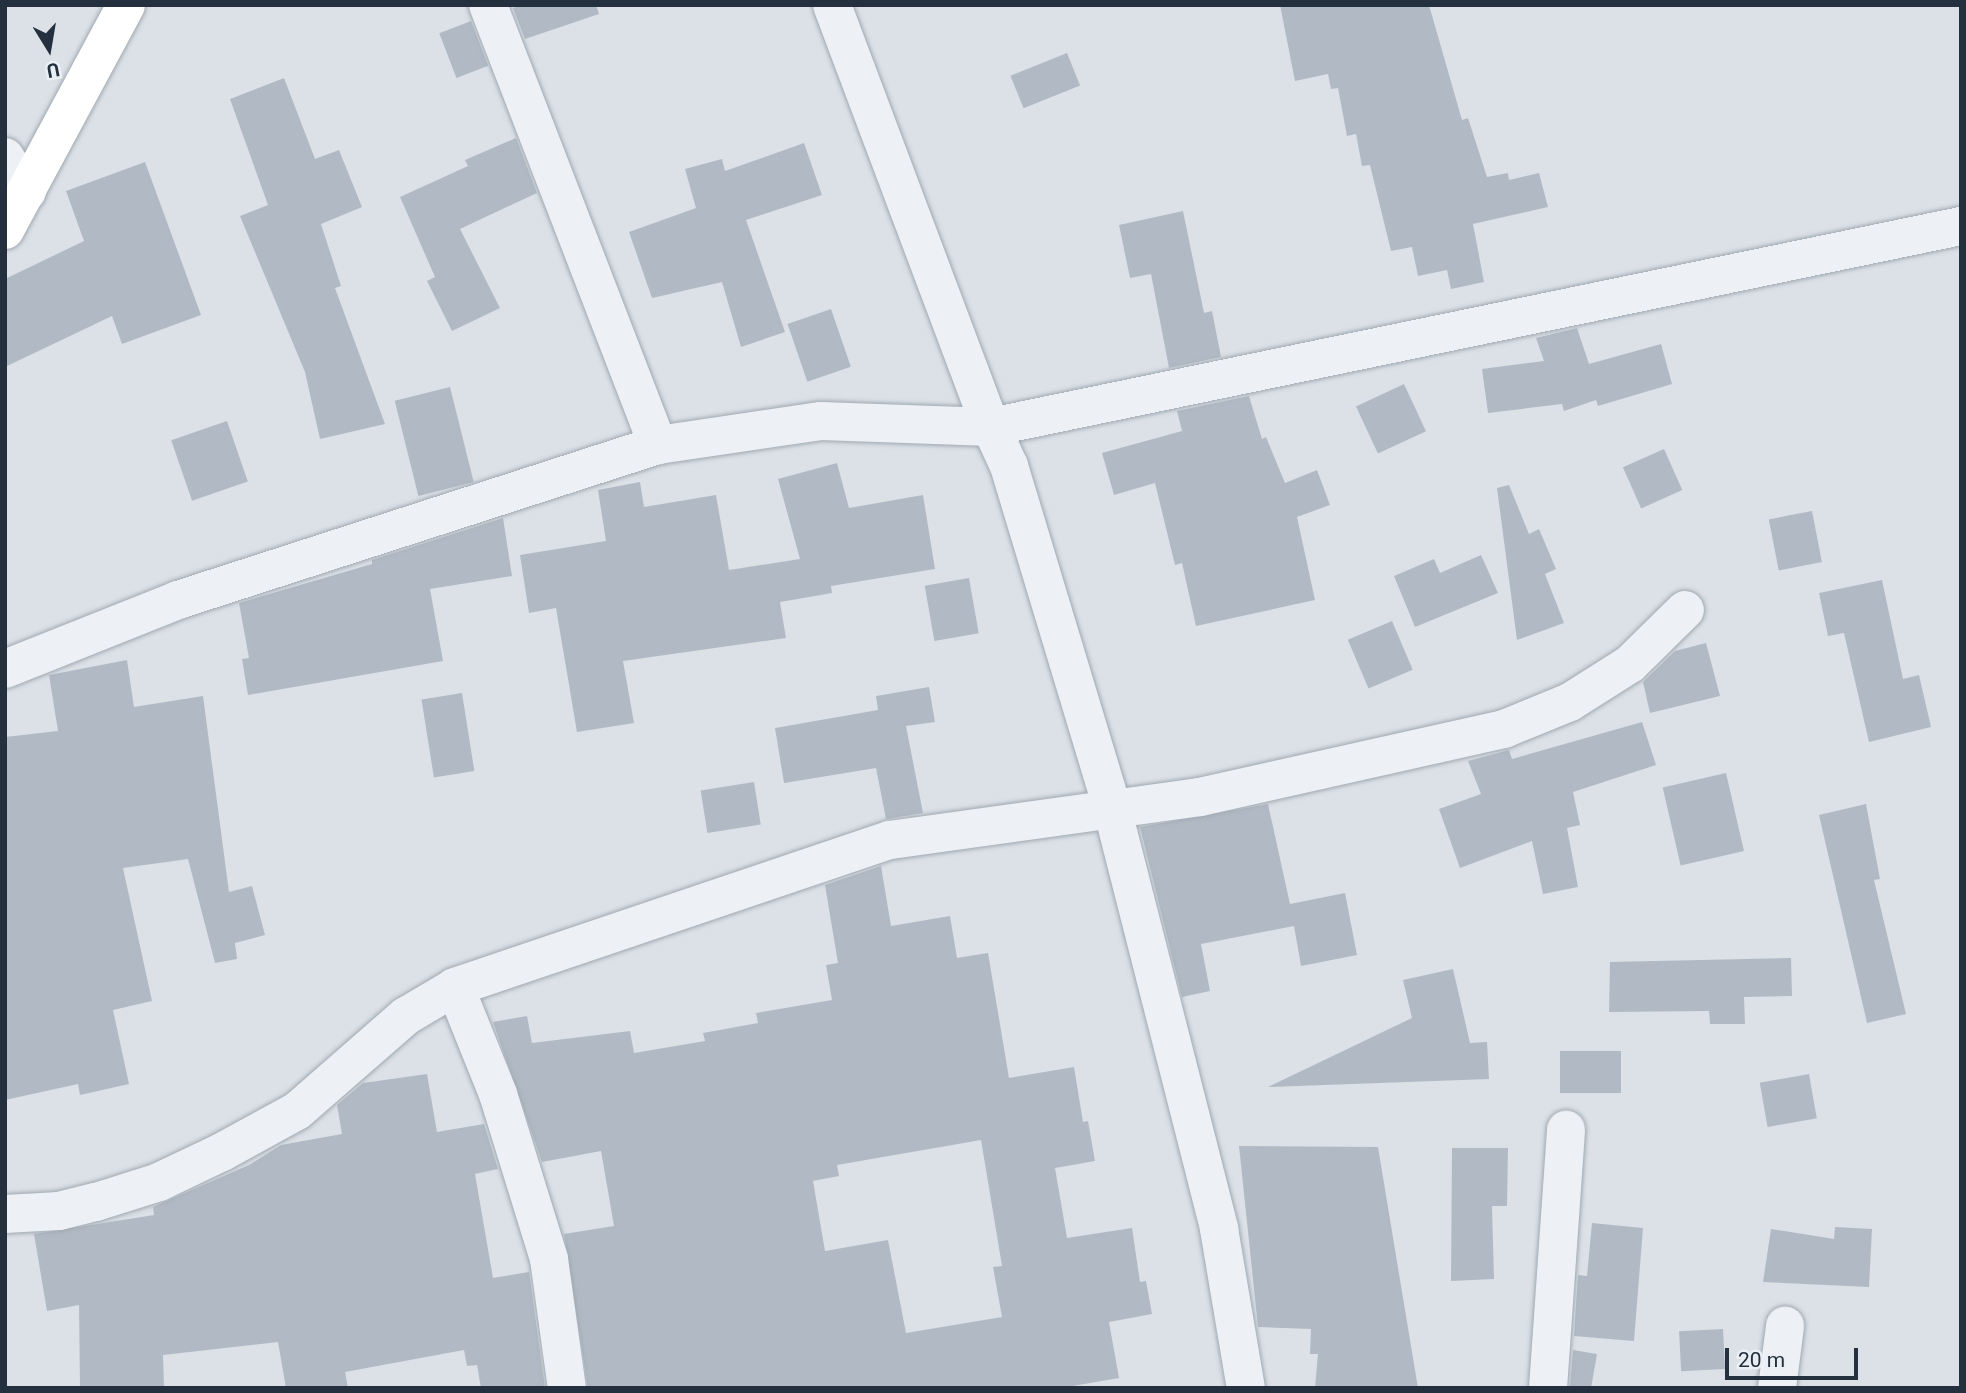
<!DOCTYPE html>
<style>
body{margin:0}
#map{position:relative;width:1966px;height:1393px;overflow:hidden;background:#dbe1e7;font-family:Roboto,sans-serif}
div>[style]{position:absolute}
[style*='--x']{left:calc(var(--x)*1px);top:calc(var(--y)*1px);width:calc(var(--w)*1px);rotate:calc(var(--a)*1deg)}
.building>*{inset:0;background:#b1bac4;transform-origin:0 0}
.roads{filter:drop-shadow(0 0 2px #a0a8b1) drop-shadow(0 0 2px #a0a8b1)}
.minor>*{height:38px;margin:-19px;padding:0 19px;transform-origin:19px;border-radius:19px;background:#edf1f5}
.secondary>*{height:38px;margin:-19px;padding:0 19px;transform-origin:19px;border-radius:19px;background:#fff}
span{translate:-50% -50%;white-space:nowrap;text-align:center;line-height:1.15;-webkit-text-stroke:7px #eaeff4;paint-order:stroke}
.frame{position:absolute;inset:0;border:7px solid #24303d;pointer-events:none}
.north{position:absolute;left:14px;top:14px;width:70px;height:70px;-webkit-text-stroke:5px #eaeff4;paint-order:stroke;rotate:169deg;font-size:19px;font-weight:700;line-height:28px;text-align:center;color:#24303d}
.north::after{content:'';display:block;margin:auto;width:24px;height:32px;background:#24303d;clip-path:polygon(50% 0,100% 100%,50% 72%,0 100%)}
.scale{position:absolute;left:1725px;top:1348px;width:133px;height:32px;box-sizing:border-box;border:4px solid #24303d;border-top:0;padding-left:9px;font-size:21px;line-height:24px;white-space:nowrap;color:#24303d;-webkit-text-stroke:5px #eaeff4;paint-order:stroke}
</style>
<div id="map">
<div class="building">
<i style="clip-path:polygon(523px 5px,596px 5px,599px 14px,525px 39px,513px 8px)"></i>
<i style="clip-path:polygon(1280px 5px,1429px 5px,1462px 120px,1468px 118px,1487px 177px,1508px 173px,1509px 180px,1539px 173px,1548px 207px,1473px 224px,1484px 282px,1451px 289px,1447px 270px,1418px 276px,1412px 247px,1391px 251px,1370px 165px,1362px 166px,1356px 134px,1347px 136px,1338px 88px,1331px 89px,1328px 74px,1295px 81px)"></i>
<i style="left:471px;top:21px;width:48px;height:34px;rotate:69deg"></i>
<i style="left:1067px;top:53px;width:35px;height:61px;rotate:68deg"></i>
<i style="clip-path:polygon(284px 78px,315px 159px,339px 150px,362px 207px,321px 224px,341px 286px,335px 288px,385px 424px,320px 439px,305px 372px,240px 216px,268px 205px,230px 99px)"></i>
<i style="clip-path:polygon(516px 138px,537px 193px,460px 229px,500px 308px,452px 331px,427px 281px,435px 277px,400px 197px,468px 166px,465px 160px)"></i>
<i style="clip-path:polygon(804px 143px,822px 195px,746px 220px,785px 332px,741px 347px,722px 282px,652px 298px,629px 232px,696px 208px,685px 169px,722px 159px,725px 171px)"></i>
<i style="clip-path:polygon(145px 162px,201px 315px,122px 344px,112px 316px,5px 367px,5px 279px,84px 241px,66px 191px)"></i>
<i style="clip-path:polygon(1183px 211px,1204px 313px,1212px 311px,1221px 357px,1169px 368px,1151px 274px,1130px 278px,1119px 225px)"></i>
<i style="left:831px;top:309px;width:61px;height:46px;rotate:71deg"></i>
<i style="clip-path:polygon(1577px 328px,1589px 364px,1661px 344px,1672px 384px,1598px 406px,1596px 400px,1564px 411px,1562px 404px,1488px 413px,1482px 369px,1544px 361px,1536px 338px)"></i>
<i style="left:1404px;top:384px;width:52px;height:53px;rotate:65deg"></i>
<i style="left:450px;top:387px;width:98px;height:57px;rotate:76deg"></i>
<i style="clip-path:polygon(1249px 396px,1262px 439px,1266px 437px,1285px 483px,1317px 470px,1330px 505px,1297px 517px,1315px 600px,1196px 626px,1182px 563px,1175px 565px,1155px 483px,1114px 495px,1102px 453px,1182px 431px,1177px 411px)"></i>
<i style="left:227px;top:421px;width:64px;height:59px;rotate:71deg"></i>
<i style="left:1664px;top:449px;width:45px;height:45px;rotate:66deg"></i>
<i style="clip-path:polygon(837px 463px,849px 508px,923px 495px,935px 569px,831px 586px,832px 593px,780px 602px,786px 638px,623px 661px,634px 723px,577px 732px,556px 608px,529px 613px,520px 555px,606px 541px,598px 490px,640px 482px,644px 507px,716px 495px,729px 570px,800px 559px,778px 479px)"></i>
<i style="clip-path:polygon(1509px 485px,1529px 534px,1539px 529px,1556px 569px,1545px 574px,1564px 623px,1517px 640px,1497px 488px)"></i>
<i style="left:1812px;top:511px;width:52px;height:44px;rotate:79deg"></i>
<i style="clip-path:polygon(503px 518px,512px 576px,430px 589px,443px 661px,248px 695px,242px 659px,249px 658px,239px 603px,372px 564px,372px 560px)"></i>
<i style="clip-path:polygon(1481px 555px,1498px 593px,1415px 627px,1394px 576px,1434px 559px,1440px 573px)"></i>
<i style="left:969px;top:578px;width:56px;height:45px;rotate:80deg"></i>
<i style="clip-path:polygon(1882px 580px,1903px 679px,1919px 675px,1931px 727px,1869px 742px,1844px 633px,1828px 636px,1819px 593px)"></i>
<i style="left:1392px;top:621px;width:53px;height:48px;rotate:67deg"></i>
<i style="clip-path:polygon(1706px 643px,1720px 696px,1650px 713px,1643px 682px,1675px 651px)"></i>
<i style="clip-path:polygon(127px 660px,134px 707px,203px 696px,229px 892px,252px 886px,265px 935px,235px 943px,237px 959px,215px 963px,188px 859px,123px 868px,152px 1001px,113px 1010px,129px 1084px,80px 1095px,78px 1084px,5px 1100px,5px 737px,58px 731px,49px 675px)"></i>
<i style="clip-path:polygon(929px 687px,935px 722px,906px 726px,923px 813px,886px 819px,876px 768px,784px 783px,775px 728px,878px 710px,876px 696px)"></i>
<i style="left:462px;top:693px;width:79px;height:41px;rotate:81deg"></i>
<i style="clip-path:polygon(1642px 722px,1656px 765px,1573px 792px,1580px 825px,1567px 828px,1578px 887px,1543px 894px,1532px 841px,1460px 868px,1439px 809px,1481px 794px,1468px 761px,1509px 750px,1512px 759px)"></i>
<i style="left:1726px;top:773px;width:80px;height:65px;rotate:77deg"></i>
<i style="left:754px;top:782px;width:43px;height:54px;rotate:81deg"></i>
<i style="clip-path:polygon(1268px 804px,1290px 904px,1345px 893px,1357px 955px,1301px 966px,1294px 926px,1201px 944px,1210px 991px,1182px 997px,1140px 827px)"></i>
<i style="clip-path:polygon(1866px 804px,1880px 879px,1874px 880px,1906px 1014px,1867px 1023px,1819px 815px)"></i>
<i style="clip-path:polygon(evenodd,881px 866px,891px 926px,950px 916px,957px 958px,988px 953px,1009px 1078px,1074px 1067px,1083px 1122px,1088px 1121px,1095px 1161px,1055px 1168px,1067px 1238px,1132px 1228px,1140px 1282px,1146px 1281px,1152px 1314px,1109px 1322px,1119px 1378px,1061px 1388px,588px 1388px,564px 1234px,614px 1226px,601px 1151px,542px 1162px,493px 1022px,527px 1016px,532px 1043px,630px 1031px,634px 1053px,705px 1041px,703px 1033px,758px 1023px,756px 1013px,832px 1000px,826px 965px,838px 963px,825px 885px,881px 866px,981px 1140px,1002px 1266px,993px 1267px,1002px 1317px,906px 1333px,888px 1240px,825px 1251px,813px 1181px,839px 1176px,837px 1165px,981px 1140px)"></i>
<i style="clip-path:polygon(1791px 958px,1792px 996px,1744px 997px,1745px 1024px,1710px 1024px,1709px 1011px,1609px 1012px,1610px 962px)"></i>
<i style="clip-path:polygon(1453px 969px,1470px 1043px,1487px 1042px,1489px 1079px,1268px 1087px,1412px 1018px,1403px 980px)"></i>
<i style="left:1560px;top:1051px;width:61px;height:42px"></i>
<i style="clip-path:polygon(427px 1074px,437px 1132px,484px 1124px,498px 1169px,475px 1174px,493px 1278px,529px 1272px,545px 1388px,481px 1388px,477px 1365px,467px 1366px,464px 1350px,345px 1372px,348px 1388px,286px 1388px,278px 1342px,163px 1355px,164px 1386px,80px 1388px,79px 1305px,47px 1311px,34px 1234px,154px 1215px,153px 1207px,249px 1165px,281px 1145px,342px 1134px,337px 1105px,363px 1083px)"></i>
<i style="left:1809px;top:1074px;width:45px;height:50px;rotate:80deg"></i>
<i style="clip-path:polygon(1239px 1146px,1378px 1147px,1418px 1388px,1315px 1388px,1318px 1354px,1310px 1354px,1311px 1329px,1258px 1327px)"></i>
<i style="clip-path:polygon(1452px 1148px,1508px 1148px,1507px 1206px,1492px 1206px,1494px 1279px,1451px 1281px)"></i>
<i style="clip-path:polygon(1592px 1223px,1643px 1228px,1634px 1341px,1574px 1336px,1578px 1275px,1587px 1276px)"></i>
<i style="clip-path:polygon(1835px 1227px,1872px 1229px,1869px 1287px,1763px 1282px,1771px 1229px,1834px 1239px)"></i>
<i style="left:1723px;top:1329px;width:40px;height:44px;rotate:87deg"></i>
<i style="clip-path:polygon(1573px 1350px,1597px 1354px,1591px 1388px,1570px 1388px)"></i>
</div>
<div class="roads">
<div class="minor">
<i style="--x:488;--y:5;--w:472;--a:68.9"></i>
<i style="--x:832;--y:5;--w:451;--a:69.4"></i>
<i style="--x:991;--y:427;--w:991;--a:-11.71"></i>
<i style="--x:5;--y:157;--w:41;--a:57.8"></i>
<i style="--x:5;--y:669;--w:186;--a:-21.7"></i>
<i style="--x:178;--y:600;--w:504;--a:-17.9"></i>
<i style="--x:658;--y:445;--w:165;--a:-8.4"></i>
<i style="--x:821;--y:421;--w:170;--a:2"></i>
<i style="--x:991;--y:427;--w:43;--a:65.2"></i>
<i style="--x:1009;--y:466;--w:349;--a:73.2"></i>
<i style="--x:1110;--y:800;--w:443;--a:75.7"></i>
<i style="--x:1219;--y:1229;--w:161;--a:80.4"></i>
<i style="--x:455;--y:987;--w:115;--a:68.1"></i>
<i style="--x:498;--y:1094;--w:173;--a:72.8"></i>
<i style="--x:549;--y:1259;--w:130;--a:82.1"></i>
<i style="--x:5;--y:1214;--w:54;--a:-3.2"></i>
<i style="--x:59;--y:1211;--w:38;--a:-14"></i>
<i style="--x:96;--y:1202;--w:66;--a:-17.6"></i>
<i style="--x:159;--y:1182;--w:70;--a:-25.5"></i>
<i style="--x:222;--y:1152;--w:85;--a:-28.7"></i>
<i style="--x:297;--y:1111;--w:145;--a:-41.1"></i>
<i style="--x:406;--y:1016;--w:57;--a:-30.6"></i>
<i style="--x:455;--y:987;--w:459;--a:-18.7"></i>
<i style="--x:890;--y:840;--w:313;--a:-7.9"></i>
<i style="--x:1200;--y:797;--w:312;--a:-12.6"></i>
<i style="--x:1504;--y:729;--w:71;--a:-22.2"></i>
<i style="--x:1570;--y:702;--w:71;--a:-32.3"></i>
<i style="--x:1630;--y:664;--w:77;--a:-44.5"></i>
<i style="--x:1548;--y:1388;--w:259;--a:-86"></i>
<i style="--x:1777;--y:1388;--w:63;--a:-82.6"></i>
</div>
<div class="secondary">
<i style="--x:5;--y:230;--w:255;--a:-61.7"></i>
</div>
</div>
<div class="frame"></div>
<div class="north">U</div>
<div class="scale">20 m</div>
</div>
